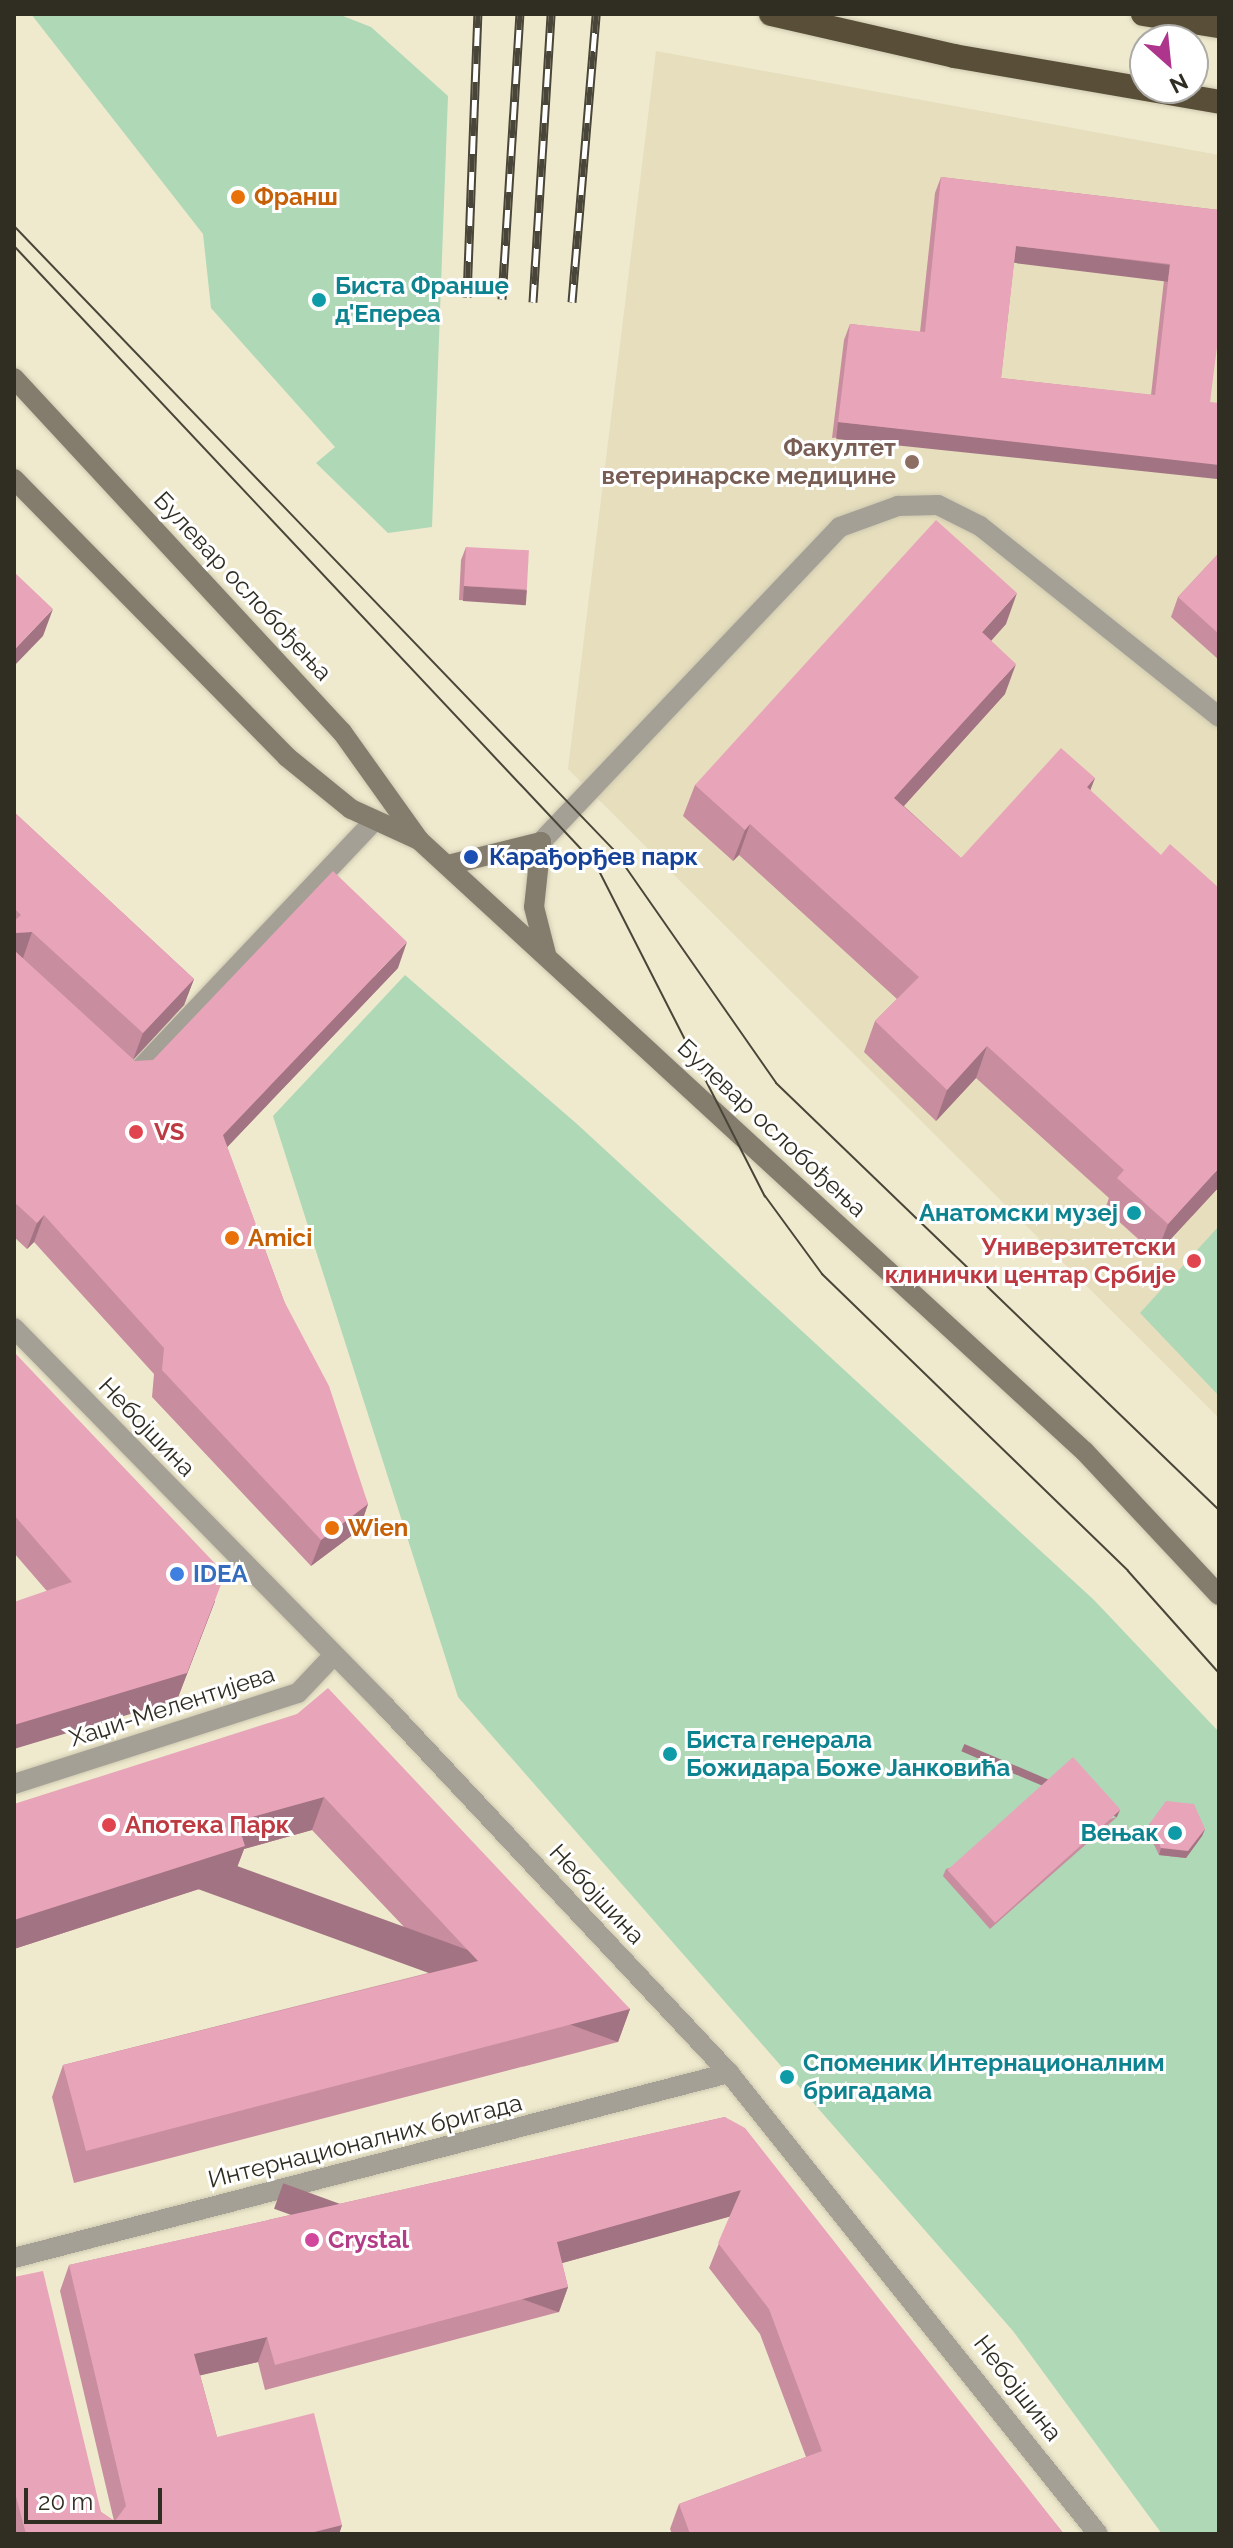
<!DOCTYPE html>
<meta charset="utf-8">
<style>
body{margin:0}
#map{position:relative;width:1233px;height:2548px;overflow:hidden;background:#efeace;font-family:Raleway,sans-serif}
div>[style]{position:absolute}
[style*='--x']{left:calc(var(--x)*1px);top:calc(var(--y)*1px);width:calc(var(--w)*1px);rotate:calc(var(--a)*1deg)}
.built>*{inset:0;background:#e6debd}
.green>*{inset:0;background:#afd8b6}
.roads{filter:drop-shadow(0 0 2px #cdc8af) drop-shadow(0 0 2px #cdc8af)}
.lane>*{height:20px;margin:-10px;padding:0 10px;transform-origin:10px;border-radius:10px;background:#a5a096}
.street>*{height:20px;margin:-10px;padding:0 10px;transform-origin:10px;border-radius:10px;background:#a5a096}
.secondary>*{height:20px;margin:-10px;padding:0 10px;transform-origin:10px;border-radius:10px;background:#847d6d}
.highway>*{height:24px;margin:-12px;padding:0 12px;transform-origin:12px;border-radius:12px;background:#594f39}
.tram>*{height:2px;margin:-1px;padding:0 1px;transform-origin:1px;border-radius:1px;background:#494639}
.rail>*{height:9px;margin-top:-4.5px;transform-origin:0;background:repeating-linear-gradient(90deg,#fff 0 18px,#494639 0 36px);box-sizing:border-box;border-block:2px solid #494639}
.wall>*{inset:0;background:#c88d9f}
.shaded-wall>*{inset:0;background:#a27382;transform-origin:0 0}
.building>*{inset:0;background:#e8a4b9;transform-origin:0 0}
.dots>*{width:22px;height:22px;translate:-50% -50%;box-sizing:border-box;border:4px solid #fff;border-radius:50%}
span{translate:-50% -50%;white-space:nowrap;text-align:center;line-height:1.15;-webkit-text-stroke:6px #fff;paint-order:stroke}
.food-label{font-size:24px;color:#c56008;font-weight:700}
.left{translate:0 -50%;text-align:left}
.culture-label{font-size:24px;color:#0d838f;font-weight:700}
.right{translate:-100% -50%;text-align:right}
.education-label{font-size:24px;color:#785e54;font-weight:700}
.street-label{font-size:24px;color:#302e23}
.transit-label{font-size:24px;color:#164399;font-weight:700}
.health-label{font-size:24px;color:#be3a42;font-weight:700}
.shop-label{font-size:24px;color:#366cbe;font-weight:700}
.hotel-label{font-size:24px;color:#b23c85;font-weight:700}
.frame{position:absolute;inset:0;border:16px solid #302e23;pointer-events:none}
.north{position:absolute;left:1129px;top:24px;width:80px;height:80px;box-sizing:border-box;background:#fff;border:2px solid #acaba7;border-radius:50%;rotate:153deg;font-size:22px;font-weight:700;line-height:32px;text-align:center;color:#302e23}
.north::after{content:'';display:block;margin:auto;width:28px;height:36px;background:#ad358c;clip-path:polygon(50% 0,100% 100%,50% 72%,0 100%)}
.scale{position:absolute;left:24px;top:2488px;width:138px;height:36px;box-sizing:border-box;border:4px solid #302e23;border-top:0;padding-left:10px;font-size:24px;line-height:28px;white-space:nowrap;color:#302e23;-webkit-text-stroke:6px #fff;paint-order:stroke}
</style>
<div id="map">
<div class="built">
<i style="clip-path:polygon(656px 51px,1219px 155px,1219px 1418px,568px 769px)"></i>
</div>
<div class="green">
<i style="clip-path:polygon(31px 14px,338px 14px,371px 27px,448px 96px,432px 527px,388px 533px,316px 463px,335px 447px,211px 308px,203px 234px)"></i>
<i style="clip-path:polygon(405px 975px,577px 1124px,1094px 1600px,1219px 1732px,1219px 2534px,1162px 2534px,1013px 2331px,458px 1697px,273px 1116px)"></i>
<i style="clip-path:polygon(1219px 1226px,1219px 1396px,1140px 1313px)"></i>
</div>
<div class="roads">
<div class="lane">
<i style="--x:541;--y:842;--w:434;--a:-46.5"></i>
<i style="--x:840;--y:527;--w:62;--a:-19.9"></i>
<i style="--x:898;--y:506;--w:40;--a:-1.4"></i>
<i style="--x:938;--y:505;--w:47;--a:26.6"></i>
<i style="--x:980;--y:526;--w:306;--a:38.6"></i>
<i style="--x:132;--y:1077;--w:351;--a:-46.6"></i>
</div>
<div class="street">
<i style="--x:14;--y:1328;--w:530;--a:45.54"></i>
<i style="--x:385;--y:1706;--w:503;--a:46.85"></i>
<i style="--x:729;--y:2073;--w:590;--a:51.33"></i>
<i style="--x:14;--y:1784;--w:298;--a:-17.8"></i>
<i style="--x:298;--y:1693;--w:51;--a:-46.6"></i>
<i style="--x:14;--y:2258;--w:739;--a:-14.51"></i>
</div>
<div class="secondary">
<i style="--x:14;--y:378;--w:483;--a:47.2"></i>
<i style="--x:342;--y:732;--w:133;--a:54.5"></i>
<i style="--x:419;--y:840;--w:904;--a:42.58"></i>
<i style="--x:1085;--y:1452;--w:196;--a:46.9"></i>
<i style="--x:14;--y:479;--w:390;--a:45.5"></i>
<i style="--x:287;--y:757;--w:82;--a:39.1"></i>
<i style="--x:351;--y:809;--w:75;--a:24.5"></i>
<i style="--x:541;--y:842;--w:65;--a:96.1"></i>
<i style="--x:534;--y:907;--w:49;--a:75.7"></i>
<i style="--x:448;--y:865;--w:96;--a:-13.9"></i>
</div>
<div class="highway">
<i style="--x:771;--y:14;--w:188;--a:12.9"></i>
<i style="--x:954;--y:56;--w:269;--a:9.8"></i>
<i style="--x:1143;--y:14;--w:77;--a:9"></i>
</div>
</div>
<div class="tram">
<i style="--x:14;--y:226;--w:864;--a:46.13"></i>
<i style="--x:613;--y:849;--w:285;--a:55.1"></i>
<i style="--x:776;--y:1083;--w:615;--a:43.95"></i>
<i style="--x:14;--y:246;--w:850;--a:46.76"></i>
<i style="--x:596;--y:865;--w:372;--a:63"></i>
<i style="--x:765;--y:1196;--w:97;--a:53.8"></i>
<i style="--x:822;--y:1274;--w:426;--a:44.1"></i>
<i style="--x:1128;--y:1571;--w:137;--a:48.3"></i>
</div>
<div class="rail">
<i style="--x:467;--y:297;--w:283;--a:-87.8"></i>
<i style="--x:502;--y:299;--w:286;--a:-86.4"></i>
<i style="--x:533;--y:302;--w:289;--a:-86.4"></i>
<i style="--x:572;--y:302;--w:289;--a:-85.2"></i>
</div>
<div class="wall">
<i style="clip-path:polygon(evenodd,941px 177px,1219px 210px,1210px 402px,832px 438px,844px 340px,850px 324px,920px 332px,935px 193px,941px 177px,1014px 262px,1164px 280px,1151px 395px,1001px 378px,1014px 262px)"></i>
<i style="clip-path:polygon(466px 547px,527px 590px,522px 604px,459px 600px,461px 560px)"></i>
<i style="clip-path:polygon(1219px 553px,1219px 660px,1171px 617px,1178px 597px)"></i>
<i style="clip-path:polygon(1006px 624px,991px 641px,1005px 694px,904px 806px,961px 858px,1095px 778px,1090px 790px,1219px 1187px,1156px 1255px,1105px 1209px,1109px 1198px,976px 1078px,936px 1121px,864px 1052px,875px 1021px,897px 999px,739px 855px,733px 861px,683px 816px,695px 785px)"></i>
<i style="clip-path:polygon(14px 812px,194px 979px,184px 1005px,133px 1060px,135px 1061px,153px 1060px,398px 968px,227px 1147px,284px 1301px,368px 1504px,359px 1530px,311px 1566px,152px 1397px,154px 1374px,34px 1242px,27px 1249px,14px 1237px)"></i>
<i style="clip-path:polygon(14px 1352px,215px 1601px,177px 1700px,46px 1590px,14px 1553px)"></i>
<i style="clip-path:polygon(297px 1714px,630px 2009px,618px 2042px,74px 2183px,52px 2097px,63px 2065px,444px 1969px,312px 1830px,244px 1849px,233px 1878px,14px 1949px)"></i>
<i style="clip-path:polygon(1117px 1817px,990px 1929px,943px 1876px,946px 1869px)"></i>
<i style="clip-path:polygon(1150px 1823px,1205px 1829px,1202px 1836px,1186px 1858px,1159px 1855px,1147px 1830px)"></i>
<i style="clip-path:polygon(725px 2117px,1064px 2534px,672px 2534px,670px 2529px,679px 2504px,806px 2457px,760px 2334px,709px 2268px,730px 2216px,562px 2263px,568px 2287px,559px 2312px,265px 2390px,258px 2362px,200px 2375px,217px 2437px,342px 2525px,339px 2534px,14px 2534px,14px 2277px,101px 2512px,114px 2521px,60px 2291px,69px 2265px)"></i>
</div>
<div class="shaded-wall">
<i style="left:1016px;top:246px;width:155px;height:17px;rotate:7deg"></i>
<i style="left:838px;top:422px;width:383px;height:17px;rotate:6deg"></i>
<i style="left:464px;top:586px;width:63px;height:15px;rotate:4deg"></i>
<i style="clip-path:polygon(1017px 593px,1006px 624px,971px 663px,982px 632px)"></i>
<i style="clip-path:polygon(53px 609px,43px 636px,14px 666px,14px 650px)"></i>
<i style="clip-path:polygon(1016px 664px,1005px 694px,883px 829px,894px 798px)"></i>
<i style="clip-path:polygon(1095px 778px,1083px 809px,1087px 787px)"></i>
<i style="clip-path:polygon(750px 824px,739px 855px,733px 861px,745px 830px)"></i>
<i style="clip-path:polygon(32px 932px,23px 958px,14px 959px,14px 933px)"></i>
<i style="clip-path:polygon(407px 942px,398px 968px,214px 1161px,223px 1135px)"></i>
<i style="clip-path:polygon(194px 979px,184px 1005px,133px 1060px,143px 1033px)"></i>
<i style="clip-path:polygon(987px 1046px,976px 1078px,936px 1121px,947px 1090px)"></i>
<i style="clip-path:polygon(1219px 1168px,1219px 1187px,1156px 1255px,1168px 1224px)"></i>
<i style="clip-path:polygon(44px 1215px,34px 1242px,27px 1249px,37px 1223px)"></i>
<i style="clip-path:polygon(368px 1504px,359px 1530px,311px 1566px,321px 1540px)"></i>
<i style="clip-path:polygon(215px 1601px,177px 1700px,14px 1749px,14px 1725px)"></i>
<i style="clip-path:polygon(324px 1797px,312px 1830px,244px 1849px,233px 1878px,14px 1949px,14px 1920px,237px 1821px)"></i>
<i style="left:1120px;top:1810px;width:8px;height:169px;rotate:113deg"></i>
<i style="clip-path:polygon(1205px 1829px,1202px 1836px,1186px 1858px,1159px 1855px,1161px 1848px)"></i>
<i style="left:630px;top:2009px;width:35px;height:562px;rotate:110deg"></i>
<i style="clip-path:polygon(741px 2190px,732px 2216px,548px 2267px,557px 2242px)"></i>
<i style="left:568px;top:2287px;width:27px;height:303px;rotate:110deg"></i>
<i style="clip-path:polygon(267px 2337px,258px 2362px,185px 2379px,194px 2354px)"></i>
<i style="clip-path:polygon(342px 2525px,339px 2534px,306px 2534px)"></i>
</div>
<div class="building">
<i style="clip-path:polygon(evenodd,941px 177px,1219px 210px,1219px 331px,1210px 402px,1219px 403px,1219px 465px,838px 422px,850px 324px,925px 332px,941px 177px,1016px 246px,1170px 264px,1155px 395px,1001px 378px,1016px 246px)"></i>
<i style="clip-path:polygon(936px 520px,1017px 593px,982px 632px,1016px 664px,894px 798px,961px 858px,1061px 748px,1095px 778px,1087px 787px,1161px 855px,1170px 844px,1219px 888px,1219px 1168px,1168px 1224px,1117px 1178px,1124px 1170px,987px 1046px,947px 1090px,875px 1021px,919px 977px,750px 824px,745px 830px,695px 785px)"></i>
<i style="left:466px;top:547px;width:63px;height:39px;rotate:3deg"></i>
<i style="clip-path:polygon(1219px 553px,1219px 634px,1178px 597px)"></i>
<i style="clip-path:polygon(14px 572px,53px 609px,14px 650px)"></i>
<i style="clip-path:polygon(14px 812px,194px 979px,143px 1033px,32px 932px,14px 933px,14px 921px,21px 915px,14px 908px)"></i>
<i style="clip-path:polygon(333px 871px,407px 942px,223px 1135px,284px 1301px,329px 1386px,368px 1504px,321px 1540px,162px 1370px,164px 1348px,44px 1215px,37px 1223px,14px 1202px,14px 939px,15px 951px,135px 1061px,153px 1060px)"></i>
<i style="clip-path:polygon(14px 1352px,225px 1574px,187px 1673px,14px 1725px,14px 1602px,72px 1582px,14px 1515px)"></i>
<i style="clip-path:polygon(328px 1688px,630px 2009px,86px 2151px,63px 2065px,478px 1961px,324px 1797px,237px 1821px,245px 1846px,14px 1920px,14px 1804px,297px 1714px)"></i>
<i style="left:1073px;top:1757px;width:71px;height:169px;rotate:48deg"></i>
<i style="clip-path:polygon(1166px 1801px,1194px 1804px,1205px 1829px,1188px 1851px,1161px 1848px,1150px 1823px)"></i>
<i style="clip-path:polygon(725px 2117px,745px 2128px,1064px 2534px,690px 2534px,679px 2504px,822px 2451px,769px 2309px,718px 2243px,741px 2190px,557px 2242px,568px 2287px,275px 2365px,267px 2337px,194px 2354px,217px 2437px,314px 2413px,342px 2525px,306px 2534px,26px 2534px,14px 2489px,14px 2277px,43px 2271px,101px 2512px,115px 2521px,126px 2506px,69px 2265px)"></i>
</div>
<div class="dots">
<i style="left:238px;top:197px;background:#e8710a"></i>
<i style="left:319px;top:300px;background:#0f9aa8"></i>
<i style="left:912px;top:462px;background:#8d6e63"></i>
<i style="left:471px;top:857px;background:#1a4fb4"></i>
<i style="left:136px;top:1132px;background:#e0444e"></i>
<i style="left:1134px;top:1213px;background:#0f9aa8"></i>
<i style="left:232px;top:1238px;background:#e8710a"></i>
<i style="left:1194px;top:1261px;background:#e0444e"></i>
<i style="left:332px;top:1528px;background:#e8710a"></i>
<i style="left:177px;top:1574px;background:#3f7fe0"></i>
<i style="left:670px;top:1754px;background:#0f9aa8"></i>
<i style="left:109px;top:1825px;background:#e0444e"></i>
<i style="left:1175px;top:1833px;background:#0f9aa8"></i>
<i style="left:787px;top:2077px;background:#0f9aa8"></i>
<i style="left:312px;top:2240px;background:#d1479c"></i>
</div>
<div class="food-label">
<span class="left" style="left:254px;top:197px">Франш</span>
<span class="left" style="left:248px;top:1238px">Amici</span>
<span class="left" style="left:348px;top:1528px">Wien</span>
</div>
<div class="culture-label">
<span class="left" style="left:335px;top:300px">Биста Франше<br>д'Епереа</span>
<span class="right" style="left:1118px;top:1213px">Анатомски музеј</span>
<span class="left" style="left:686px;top:1754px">Биста генерала<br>Божидара Боже Јанковића</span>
<span class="right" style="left:1159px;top:1833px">Вењак</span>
<span class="left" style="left:803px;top:2077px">Споменик Интернационалним<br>бригадама</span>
</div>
<div class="education-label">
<span class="right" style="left:896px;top:462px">Факултет<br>ветеринарске медицине</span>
</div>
<div class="street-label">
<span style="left:243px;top:586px;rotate:47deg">Булевар ослобођења</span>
<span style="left:772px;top:1128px;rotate:43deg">Булевар ослобођења</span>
<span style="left:147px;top:1427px;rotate:46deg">Небојшина</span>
<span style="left:172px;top:1706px;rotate:-18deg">Хаџи-Мелентијева</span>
<span style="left:597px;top:1894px;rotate:47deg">Небојшина</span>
<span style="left:365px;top:2141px;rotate:-14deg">Интернационалних бригада</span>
<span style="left:1018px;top:2388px;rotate:52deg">Небојшина</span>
</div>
<div class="transit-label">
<span class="left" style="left:489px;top:857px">Карађорђев парк</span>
</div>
<div class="health-label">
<span class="left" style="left:154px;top:1132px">VS</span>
<span class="right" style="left:1176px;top:1261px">Универзитетски<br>клинички центар Србије</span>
<span class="left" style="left:125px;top:1825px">Апотека Парк</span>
</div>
<div class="shop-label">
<span class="left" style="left:193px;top:1574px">IDEA</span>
</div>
<div class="hotel-label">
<span class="left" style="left:328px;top:2240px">Crystal</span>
</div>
<div class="frame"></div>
<div class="north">N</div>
<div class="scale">20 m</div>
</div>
